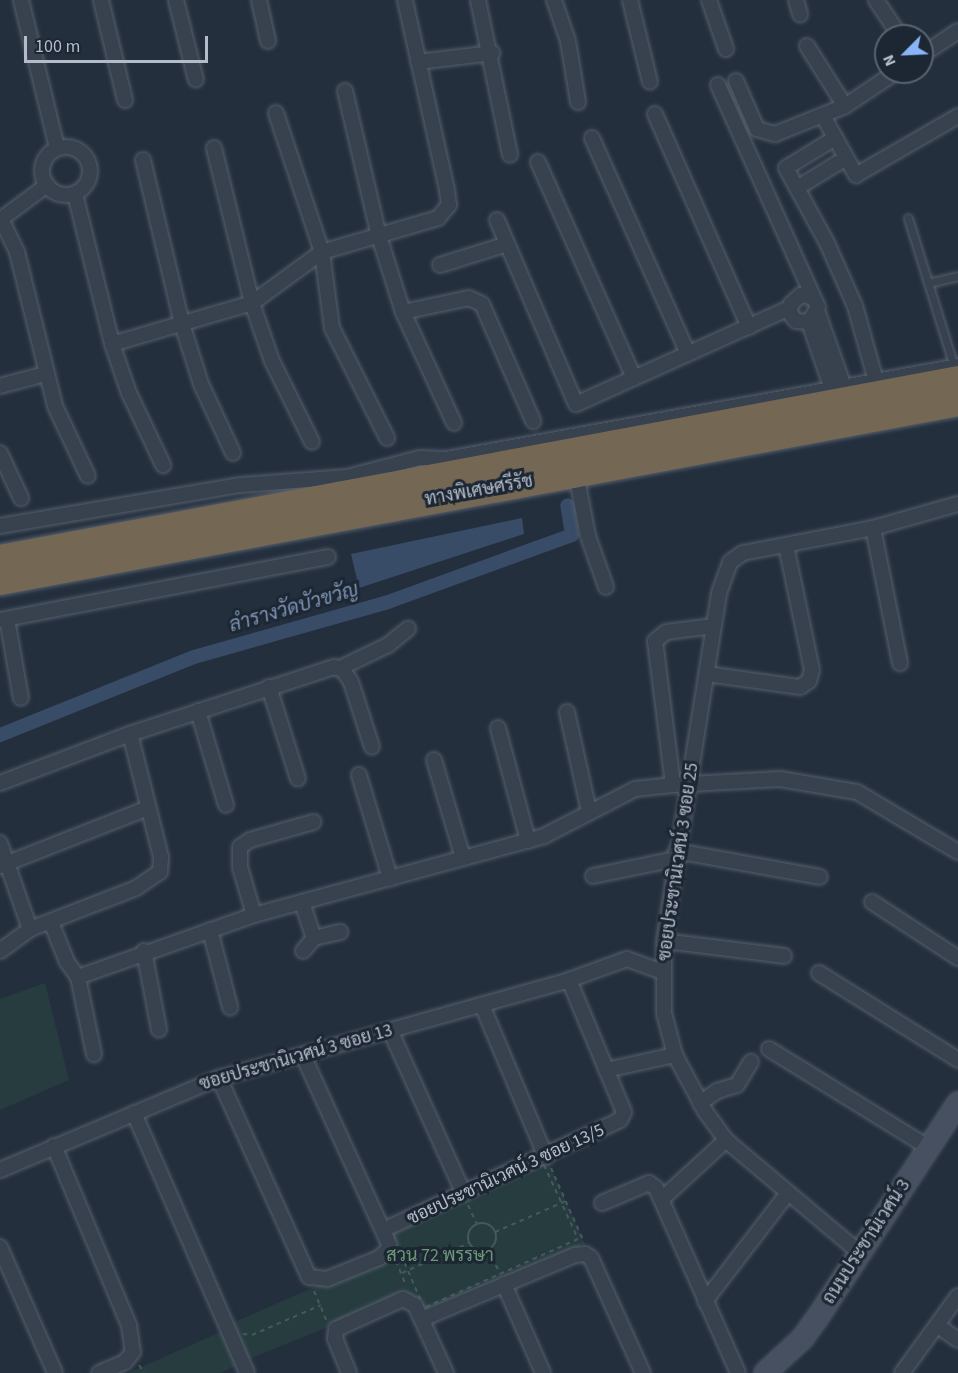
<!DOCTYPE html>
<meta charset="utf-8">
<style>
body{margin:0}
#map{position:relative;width:958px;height:1373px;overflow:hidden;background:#242f3e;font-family:"Source Sans 3",Sarabun,sans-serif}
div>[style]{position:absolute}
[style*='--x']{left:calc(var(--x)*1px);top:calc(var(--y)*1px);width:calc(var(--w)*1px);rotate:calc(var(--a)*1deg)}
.green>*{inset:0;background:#263c3f}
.water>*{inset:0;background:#394c67}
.canal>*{height:14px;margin:-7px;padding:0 7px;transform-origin:7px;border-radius:7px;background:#394c67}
.path>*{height:2px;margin-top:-1px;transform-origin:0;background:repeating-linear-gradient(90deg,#44595c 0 4.5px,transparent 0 9px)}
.path>.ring{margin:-1px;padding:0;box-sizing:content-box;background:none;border:2px solid #44595c;border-radius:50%}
.roads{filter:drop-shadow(0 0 2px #565f6c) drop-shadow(0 0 2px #565f6c)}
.lane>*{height:7px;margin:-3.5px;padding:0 3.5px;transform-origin:3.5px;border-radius:3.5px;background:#38414e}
.street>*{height:14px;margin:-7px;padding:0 7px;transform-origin:7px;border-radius:7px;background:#38414e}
.street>.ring{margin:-7px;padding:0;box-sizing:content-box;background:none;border:14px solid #38414e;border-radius:50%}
.secondary>*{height:20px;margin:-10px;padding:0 10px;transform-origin:10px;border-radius:10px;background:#465061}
.highway>*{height:26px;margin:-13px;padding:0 13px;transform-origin:13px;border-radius:13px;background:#746855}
span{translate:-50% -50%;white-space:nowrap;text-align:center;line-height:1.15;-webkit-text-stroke:6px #1d2633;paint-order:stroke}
.street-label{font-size:18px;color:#b4bcc9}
.park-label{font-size:18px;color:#6b9a76}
.water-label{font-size:20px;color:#7c92b1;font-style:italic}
.north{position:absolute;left:874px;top:24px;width:60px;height:60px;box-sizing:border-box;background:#1d2633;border:2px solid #59626f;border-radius:50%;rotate:246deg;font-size:16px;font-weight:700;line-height:24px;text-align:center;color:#b4bcc9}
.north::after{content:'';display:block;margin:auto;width:21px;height:27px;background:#8ab4f8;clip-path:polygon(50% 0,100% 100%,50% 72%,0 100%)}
.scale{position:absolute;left:24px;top:36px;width:184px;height:27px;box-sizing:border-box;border:3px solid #b4bcc9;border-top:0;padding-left:8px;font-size:18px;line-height:21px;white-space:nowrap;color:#b4bcc9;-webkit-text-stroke:4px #1d2633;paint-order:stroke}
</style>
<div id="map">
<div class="green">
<i style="clip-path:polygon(45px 983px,69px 1080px,0 1110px,0 999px)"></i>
<i style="clip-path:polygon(546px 1157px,585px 1244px,420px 1317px,409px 1294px,244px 1361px,228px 1325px,392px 1253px,381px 1229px)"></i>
<i style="clip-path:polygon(225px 1330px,240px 1364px,220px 1373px,128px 1373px)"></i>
</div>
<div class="water">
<i style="clip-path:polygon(522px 518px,524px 534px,359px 588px,351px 554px)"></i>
</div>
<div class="canal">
<i style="--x:0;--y:735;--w:209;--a:-21.9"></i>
<i style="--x:194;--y:657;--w:202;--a:-15.8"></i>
<i style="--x:388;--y:602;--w:196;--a:-20"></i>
<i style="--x:572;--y:535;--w:30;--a:-99"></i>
</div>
<div class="path">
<i style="--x:544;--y:1165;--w:81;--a:65.3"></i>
<i style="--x:578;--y:1239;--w:169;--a:155.9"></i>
<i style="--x:424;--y:1308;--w:84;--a:-113.2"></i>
<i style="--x:391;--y:1231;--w:167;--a:-23.3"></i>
<i style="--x:551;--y:1168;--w:81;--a:66"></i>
<i style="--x:468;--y:1205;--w:21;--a:65"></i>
<i class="ring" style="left:468px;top:1223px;width:26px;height:26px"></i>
<i style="--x:495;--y:1232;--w:77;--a:-23.6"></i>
<i style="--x:488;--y:1249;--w:28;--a:64"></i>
<i style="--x:396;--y:1261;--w:27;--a:68"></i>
<i style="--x:402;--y:1273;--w:73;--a:-24.1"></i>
<i style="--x:314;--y:1291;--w:34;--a:67"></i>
<i style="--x:243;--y:1334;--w:9;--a:6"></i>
<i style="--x:252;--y:1335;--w:75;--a:-23.5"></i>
<i style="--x:139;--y:1365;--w:9;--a:58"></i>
</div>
<div class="roads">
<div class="lane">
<i style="--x:908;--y:218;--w:156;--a:72.8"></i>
<i style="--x:928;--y:283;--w:31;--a:-13"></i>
</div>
<div class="street">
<i style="--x:21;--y:0;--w:152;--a:76.3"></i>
<i style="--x:101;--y:0;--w:103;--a:76.5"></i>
<i style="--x:176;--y:0;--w:82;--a:76"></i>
<i style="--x:259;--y:0;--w:42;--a:77.6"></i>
<i style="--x:478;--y:0;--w:158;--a:78.3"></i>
<i style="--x:554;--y:0;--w:43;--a:71.1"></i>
<i style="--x:568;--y:41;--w:62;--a:80.7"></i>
<i style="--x:630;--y:0;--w:84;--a:76.3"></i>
<i style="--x:709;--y:0;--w:52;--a:70.9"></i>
<i style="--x:796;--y:0;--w:15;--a:74"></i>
<i style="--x:876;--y:0;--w:43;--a:56.3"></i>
<i style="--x:807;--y:46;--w:71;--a:57.7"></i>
<i style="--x:922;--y:55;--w:43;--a:-33.7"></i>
<i style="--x:418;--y:62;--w:75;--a:-6.9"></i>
<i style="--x:736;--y:81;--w:52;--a:66.4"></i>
<i style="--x:757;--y:129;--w:19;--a:16"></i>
<i style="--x:775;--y:134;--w:75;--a:-21.8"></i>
<i style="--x:845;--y:106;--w:61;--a:-33.7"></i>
<i style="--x:718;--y:85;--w:243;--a:65.8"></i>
<i style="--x:818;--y:307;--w:17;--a:121"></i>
<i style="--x:809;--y:322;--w:13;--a:-176"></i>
<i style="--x:796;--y:321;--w:10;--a:-127"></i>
<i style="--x:790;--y:313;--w:9;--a:-84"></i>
<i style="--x:791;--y:304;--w:13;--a:-42"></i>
<i style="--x:801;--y:295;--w:9;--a:13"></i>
<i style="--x:345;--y:91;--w:149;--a:76.8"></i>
<i style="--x:379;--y:236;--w:80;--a:72.5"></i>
<i style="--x:403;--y:312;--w:122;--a:65.3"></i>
<i style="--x:276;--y:113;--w:146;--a:71.7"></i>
<i style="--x:322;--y:252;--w:77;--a:82.5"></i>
<i style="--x:332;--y:328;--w:123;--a:63.4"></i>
<i style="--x:655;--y:114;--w:233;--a:66.2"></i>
<i style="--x:823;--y:116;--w:68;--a:60.8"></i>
<i style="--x:856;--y:175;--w:118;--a:-30"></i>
<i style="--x:592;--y:138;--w:236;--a:66"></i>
<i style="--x:835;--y:138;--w:57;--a:148.5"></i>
<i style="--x:786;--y:168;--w:85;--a:61.3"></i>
<i style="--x:827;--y:243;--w:69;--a:66"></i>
<i style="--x:855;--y:306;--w:78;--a:74.4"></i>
<i class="ring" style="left:42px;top:147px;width:34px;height:34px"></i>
<i style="--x:214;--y:148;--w:160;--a:76.2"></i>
<i style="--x:252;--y:303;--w:61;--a:71"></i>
<i style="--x:272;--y:361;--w:90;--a:63.7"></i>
<i style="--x:143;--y:160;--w:169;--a:76.6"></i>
<i style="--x:182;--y:324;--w:63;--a:72.4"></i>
<i style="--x:201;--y:384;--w:76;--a:65.1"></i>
<i style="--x:538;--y:162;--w:236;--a:66"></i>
<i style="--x:797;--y:188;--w:57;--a:-31.5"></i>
<i style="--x:75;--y:194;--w:154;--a:76.1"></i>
<i style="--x:112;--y:344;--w:52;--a:70.9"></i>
<i style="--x:129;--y:393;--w:80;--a:64.7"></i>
<i style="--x:1;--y:219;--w:37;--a:64"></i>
<i style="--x:17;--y:252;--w:159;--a:76.1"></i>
<i style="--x:55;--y:406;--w:77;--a:64.8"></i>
<i style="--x:0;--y:220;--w:59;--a:-36.7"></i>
<i style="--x:497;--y:220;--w:200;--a:66.8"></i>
<i style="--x:576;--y:404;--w:235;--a:-24.2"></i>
<i style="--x:440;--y:265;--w:70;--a:-17.4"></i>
<i style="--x:403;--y:312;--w:67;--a:-12"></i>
<i style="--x:469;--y:298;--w:14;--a:25"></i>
<i style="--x:482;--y:304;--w:128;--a:66.4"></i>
<i style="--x:818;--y:313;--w:78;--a:70.6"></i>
<i style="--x:809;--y:322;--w:71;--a:71.1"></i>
<i style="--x:112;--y:344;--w:146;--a:-16.3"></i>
<i style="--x:252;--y:303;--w:87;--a:-36.1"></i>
<i style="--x:322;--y:252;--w:121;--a:-16.3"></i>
<i style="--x:438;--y:218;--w:17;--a:-50"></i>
<i style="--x:449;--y:205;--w:15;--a:-98"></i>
<i style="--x:447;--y:190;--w:195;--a:-102.5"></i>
<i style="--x:0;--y:386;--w:47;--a:-14.9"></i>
<i style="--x:0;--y:453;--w:50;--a:65"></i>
<i style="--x:578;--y:484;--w:53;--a:79.1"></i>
<i style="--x:588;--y:536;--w:54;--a:70.6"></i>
<i style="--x:0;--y:526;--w:244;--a:-9.7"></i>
<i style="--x:241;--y:485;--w:106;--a:-4.3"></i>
<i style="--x:347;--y:477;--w:75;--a:-14.6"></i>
<i style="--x:420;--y:458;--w:26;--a:2"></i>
<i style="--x:446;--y:459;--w:520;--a:-10.29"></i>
<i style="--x:873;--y:528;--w:138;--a:78.7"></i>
<i style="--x:7;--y:619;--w:80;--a:80"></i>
<i style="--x:0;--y:620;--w:334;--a:-10.9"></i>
<i style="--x:340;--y:668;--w:53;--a:-25.6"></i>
<i style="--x:388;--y:645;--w:26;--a:-39"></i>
<i style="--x:707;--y:674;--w:94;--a:8"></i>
<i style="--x:800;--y:687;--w:11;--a:-34"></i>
<i style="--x:809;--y:681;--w:11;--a:-75"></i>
<i style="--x:812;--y:670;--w:127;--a:-101.8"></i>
<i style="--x:269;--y:687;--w:96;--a:72.5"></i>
<i style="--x:198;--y:711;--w:98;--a:73.4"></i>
<i style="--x:567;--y:712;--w:101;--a:77.5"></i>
<i style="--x:498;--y:728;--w:117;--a:75.1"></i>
<i style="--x:434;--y:760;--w:102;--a:73.5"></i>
<i style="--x:359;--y:775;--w:108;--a:73.2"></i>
<i style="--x:0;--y:783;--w:139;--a:-20.7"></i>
<i style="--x:130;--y:734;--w:215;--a:-18.2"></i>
<i style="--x:334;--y:667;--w:9;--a:18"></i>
<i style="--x:343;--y:670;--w:14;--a:56"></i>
<i style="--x:351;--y:682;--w:68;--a:72.1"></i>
<i style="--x:673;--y:785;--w:145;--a:-97.1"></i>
<i style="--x:655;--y:641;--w:14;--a:-39"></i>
<i style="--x:666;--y:632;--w:48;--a:-7.1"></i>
<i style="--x:0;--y:843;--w:91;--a:70.8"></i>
<i style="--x:676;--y:851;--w:146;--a:10.2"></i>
<i style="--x:0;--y:866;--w:159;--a:-21.4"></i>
<i style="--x:593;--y:876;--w:85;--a:-11.6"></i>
<i style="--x:302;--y:902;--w:38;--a:72"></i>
<i style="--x:872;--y:902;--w:103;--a:33.1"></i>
<i style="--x:254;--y:915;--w:50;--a:-106.3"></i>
<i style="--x:240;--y:867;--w:20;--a:-90"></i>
<i style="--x:240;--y:847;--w:12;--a:-35"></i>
<i style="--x:250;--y:840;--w:66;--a:-15.9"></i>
<i style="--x:51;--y:922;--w:43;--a:68.2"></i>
<i style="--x:67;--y:962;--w:19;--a:54"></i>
<i style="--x:78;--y:977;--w:187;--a:-19.4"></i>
<i style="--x:254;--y:915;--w:301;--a:-15.2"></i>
<i style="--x:544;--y:836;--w:102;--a:-27.3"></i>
<i style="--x:635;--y:789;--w:38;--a:-6"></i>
<i style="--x:673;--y:785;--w:107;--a:-3.2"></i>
<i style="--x:780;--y:779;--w:78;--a:9.6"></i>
<i style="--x:857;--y:792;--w:117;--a:30.7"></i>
<i style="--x:210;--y:930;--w:80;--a:75.4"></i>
<i style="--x:664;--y:941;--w:121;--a:7.1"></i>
<i style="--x:0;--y:951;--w:37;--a:-36"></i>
<i style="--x:30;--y:929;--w:114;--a:-21.1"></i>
<i style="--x:136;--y:888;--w:29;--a:-34"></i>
<i style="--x:160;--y:872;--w:15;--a:-86"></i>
<i style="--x:161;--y:857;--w:127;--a:-104.1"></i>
<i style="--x:144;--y:951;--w:80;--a:79.2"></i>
<i style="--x:303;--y:951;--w:17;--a:-50"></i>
<i style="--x:314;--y:938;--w:27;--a:-13"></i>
<i style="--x:819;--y:973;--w:164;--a:32"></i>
<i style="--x:78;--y:977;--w:79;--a:78.3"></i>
<i style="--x:482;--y:1005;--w:165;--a:67.2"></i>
<i style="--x:390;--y:1030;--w:180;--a:65.7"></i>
<i style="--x:769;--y:1049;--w:188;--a:31.7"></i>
<i style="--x:606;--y:1070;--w:71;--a:-12.3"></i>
<i style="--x:219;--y:1078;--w:218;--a:65.7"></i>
<i style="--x:309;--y:1277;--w:18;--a:6"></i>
<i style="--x:327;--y:1279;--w:56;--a:-22"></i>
<i style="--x:379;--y:1258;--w:12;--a:-42"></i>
<i style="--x:388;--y:1250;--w:6;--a:-81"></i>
<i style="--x:389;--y:1244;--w:208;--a:-114.5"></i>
<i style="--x:700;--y:1103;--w:21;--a:-35"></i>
<i style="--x:717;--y:1091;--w:21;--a:-17"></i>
<i style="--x:737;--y:1085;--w:27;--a:-59"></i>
<i style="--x:134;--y:1113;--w:283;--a:66.5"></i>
<i style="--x:54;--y:1146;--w:194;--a:67.3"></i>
<i style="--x:129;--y:1325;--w:27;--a:82"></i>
<i style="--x:133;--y:1352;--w:13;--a:129"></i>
<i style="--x:125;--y:1362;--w:28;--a:157"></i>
<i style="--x:0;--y:1170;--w:238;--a:-22.8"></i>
<i style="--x:219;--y:1078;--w:363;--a:-15.6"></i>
<i style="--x:569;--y:980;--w:62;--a:-19.9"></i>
<i style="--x:627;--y:959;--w:38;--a:20"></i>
<i style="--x:663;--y:1198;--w:86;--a:-42.6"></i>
<i style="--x:602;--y:1203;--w:51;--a:-23.1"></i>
<i style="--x:649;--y:1183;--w:9;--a:36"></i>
<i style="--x:656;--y:1188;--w:202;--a:66.1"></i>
<i style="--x:383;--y:1230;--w:261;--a:-24.9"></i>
<i style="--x:620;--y:1120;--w:9;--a:-63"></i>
<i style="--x:624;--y:1112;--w:143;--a:-112.6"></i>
<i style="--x:0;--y:1247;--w:137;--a:66.4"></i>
<i style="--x:860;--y:1253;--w:175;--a:-139.9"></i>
<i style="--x:726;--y:1140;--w:36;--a:-126"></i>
<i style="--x:705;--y:1111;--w:64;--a:-118.2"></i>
<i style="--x:675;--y:1055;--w:43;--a:-104.7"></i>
<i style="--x:664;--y:1013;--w:72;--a:-90"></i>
<i style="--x:664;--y:941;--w:352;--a:-81"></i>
<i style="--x:719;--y:593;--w:33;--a:-70"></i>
<i style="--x:730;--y:562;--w:16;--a:-35"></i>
<i style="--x:743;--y:553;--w:132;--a:-10.9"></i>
<i style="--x:873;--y:528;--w:88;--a:-15.8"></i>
<i style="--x:504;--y:1284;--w:97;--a:66.3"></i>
<i style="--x:705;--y:1301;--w:135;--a:-52.5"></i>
<i style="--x:422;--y:1319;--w:166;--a:-22.7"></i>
<i style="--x:575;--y:1255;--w:10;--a:-6"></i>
<i style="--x:585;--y:1254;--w:7;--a:34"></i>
<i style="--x:591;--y:1258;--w:126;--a:65.7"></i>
<i style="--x:938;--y:1326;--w:24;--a:35"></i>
<i style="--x:349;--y:1373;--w:37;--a:-112"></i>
<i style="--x:335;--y:1339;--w:10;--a:-84"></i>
<i style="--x:336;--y:1329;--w:73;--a:-24.1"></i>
<i style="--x:403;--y:1299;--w:13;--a:27"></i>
<i style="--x:415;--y:1305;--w:75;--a:65.5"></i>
<i style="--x:902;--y:1373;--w:95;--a:-54"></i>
</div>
<div class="secondary">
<i style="--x:765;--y:1373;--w:50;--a:-42.6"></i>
<i style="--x:802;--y:1339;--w:27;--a:-54"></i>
<i style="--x:818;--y:1317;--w:256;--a:-56.8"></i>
</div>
<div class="highway">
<i style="--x:0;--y:558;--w:975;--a:-10.58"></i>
<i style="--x:0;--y:582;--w:975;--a:-10.58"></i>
</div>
</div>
<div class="street-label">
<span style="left:479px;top:491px;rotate:-10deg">ทางพิเศษศรีรัช</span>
<span style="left:679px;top:862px;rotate:-82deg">ซอยประชานิเวศน์ 3 ซอย 25</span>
<span style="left:296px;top:1058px;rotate:-16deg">ซอยประชานิเวศน์ 3 ซอย 13</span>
<span style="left:506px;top:1175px;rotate:-25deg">ซอยประชานิเวศน์ 3 ซอย 13/5</span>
<span style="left:867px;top:1242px;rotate:-57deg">ถนนประชานิเวศน์ 3</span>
</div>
<div class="park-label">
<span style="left:440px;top:1256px">สวน 72 พรรษา</span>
</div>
<div class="water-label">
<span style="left:294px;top:608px;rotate:-16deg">ลำรางวัดบัวขวัญ</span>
</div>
<div class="north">N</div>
<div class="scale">100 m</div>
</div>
